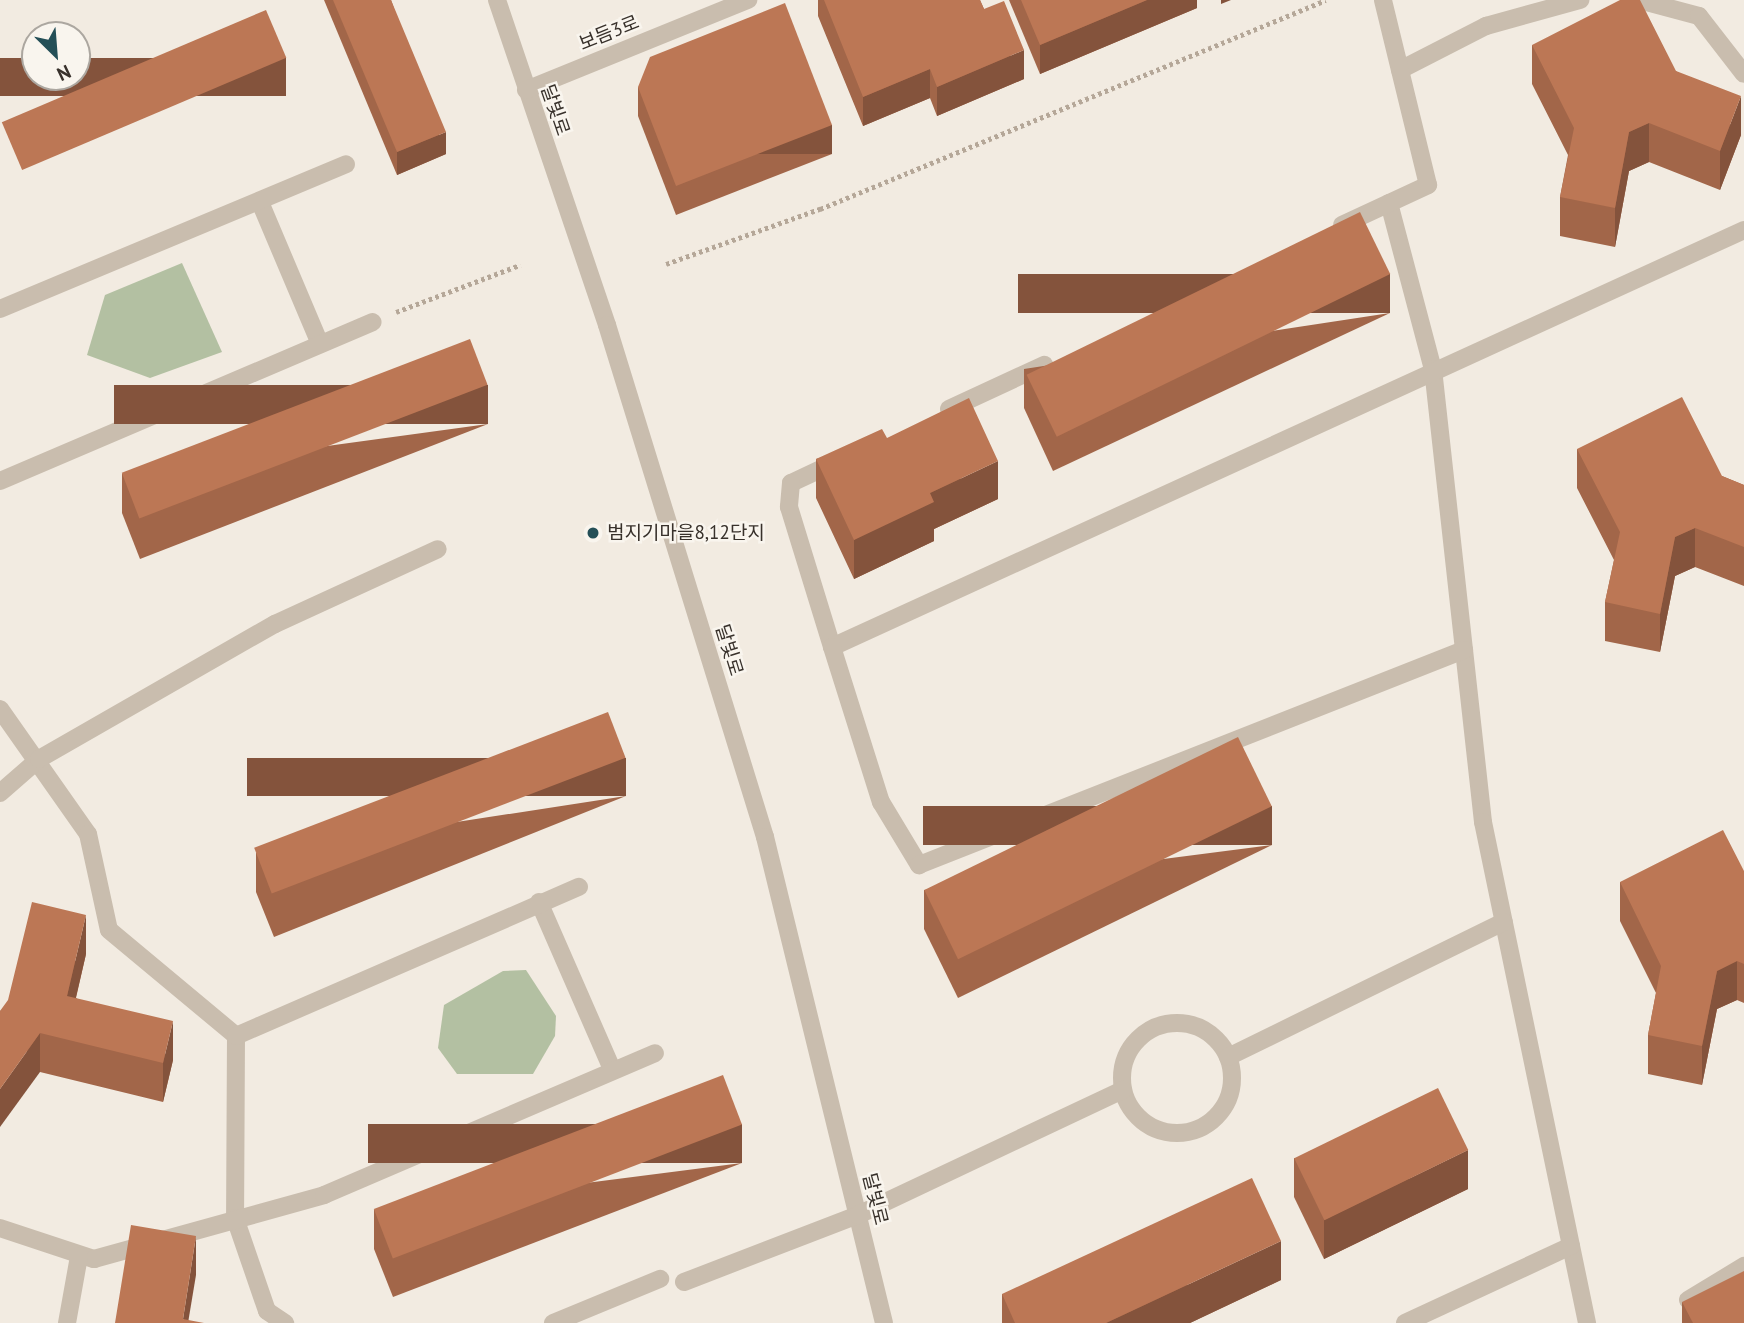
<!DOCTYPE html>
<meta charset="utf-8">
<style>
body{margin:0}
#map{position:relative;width:1744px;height:1323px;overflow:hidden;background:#f2ebe1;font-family:"PT Sans","Noto Sans KR",sans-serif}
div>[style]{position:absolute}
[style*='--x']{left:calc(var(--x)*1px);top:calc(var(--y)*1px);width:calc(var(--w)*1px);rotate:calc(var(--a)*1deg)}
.green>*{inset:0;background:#b3c0a2}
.path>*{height:4.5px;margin-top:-2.25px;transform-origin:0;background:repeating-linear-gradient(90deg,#b5a798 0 3.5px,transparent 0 7px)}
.minor>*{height:18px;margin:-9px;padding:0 9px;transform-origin:9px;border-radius:9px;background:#c9bdae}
.minor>.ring{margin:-9px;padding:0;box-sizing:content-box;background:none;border:18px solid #c9bdae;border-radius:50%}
.wall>*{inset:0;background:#a26649}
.shaded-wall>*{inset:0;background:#84533c;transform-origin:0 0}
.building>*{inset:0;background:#bc7755;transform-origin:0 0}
.dots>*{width:19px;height:19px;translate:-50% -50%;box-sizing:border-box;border:4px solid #f9f5ee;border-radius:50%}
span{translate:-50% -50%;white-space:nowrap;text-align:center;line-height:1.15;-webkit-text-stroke:5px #f9f5ee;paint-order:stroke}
.street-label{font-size:19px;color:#38312b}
.poi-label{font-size:19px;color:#38312b}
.left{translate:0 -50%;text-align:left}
.north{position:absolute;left:21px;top:21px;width:70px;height:70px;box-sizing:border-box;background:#f9f5ee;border:2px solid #aca7a0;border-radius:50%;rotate:155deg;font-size:19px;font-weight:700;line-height:28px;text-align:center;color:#38312b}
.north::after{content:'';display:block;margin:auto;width:24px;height:32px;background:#244f57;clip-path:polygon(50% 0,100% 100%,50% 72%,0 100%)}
</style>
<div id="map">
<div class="green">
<i style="clip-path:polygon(182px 263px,222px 352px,150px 378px,87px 355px,105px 295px)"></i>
<i style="clip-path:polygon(526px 970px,556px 1016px,555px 1036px,533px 1074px,457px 1074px,438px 1048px,444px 1005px,503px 971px)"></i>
</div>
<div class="path">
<i style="--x:666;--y:264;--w:164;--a:-19.7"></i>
<i style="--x:820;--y:209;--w:547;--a:-22.44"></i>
<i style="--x:396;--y:312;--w:133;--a:-20.8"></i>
</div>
<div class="minor">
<i style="--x:497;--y:0;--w:343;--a:71.3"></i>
<i style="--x:607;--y:325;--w:536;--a:72.85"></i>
<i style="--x:765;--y:837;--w:500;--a:76.24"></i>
<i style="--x:1639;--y:0;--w:62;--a:14.9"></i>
<i style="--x:1699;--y:16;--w:73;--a:52.2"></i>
<i style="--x:1400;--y:70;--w:97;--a:-27.1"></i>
<i style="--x:1486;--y:26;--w:98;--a:-15.5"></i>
<i style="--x:526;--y:90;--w:240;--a:-22.1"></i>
<i style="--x:260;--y:202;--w:154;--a:67.1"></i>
<i style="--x:1389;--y:203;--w:172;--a:75.2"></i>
<i style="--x:1433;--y:369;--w:456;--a:83.7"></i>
<i style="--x:1483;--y:822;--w:512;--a:78.27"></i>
<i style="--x:1342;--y:225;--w:95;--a:-24.9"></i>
<i style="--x:1428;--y:185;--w:190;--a:-103.7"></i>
<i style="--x:0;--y:309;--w:375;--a:-22.7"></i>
<i style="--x:949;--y:409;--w:105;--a:-24.9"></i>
<i style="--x:838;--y:461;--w:52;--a:154.9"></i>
<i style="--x:791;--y:483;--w:24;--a:95"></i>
<i style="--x:789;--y:507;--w:146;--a:72.9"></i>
<i style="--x:832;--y:647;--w:1003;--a:-24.57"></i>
<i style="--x:0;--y:481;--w:405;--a:-23.1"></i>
<i style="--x:832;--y:647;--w:163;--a:72.5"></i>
<i style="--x:881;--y:802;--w:74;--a:58.9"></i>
<i style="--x:919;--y:865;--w:586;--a:-21.53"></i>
<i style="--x:0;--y:709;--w:153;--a:54.9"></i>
<i style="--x:88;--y:834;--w:98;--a:77.7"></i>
<i style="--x:109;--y:930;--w:165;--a:39.8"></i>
<i style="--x:236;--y:1036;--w:182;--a:90.3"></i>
<i style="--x:235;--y:1218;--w:98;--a:71"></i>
<i style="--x:267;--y:1311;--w:22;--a:34"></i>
<i style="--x:0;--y:793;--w:52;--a:-41.1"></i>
<i style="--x:39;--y:759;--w:272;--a:-29.8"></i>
<i style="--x:275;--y:624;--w:179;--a:-24.7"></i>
<i style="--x:539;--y:902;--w:184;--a:66.4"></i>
<i class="ring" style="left:1122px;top:1023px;width:92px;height:92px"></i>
<i style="--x:236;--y:1036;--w:374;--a:-23.5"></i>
<i style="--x:1228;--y:1057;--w:307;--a:-26.1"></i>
<i style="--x:0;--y:1228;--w:99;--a:18.3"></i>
<i style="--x:94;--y:1259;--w:239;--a:-15.5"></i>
<i style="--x:324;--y:1195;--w:360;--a:-23.2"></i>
<i style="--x:684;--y:1282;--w:186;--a:-21.1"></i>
<i style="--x:858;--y:1215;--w:293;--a:-25.3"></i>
<i style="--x:1688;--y:1300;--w:66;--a:-31.3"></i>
<i style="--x:67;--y:1323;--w:68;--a:-79.8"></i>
<i style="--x:553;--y:1323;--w:116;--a:-22.4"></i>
<i style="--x:1405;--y:1323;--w:183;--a:-24.9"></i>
</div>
<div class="wall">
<i style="clip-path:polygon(324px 0,391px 0,446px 154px,397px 175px)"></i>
<i style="clip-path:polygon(818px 0,980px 0,984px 9px,1024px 79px,937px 116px,930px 98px,863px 126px,818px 16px)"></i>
<i style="clip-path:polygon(1009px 0,1197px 0,1197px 8px,1040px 74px)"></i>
<i style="clip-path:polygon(1532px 45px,1676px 71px,1741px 135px,1720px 190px,1649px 162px,1629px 171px,1615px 247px,1560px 236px,1560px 197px,1568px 155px,1532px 84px)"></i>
<i style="clip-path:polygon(638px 87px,832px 154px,676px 215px,638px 116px)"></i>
<i style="clip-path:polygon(1390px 313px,1053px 471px,1024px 408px,1024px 369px)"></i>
<i style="clip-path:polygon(488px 424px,140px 559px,122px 513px,122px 474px)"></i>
<i style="clip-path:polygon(887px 438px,998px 499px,934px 529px,934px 541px,854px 579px,816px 498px,816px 459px)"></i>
<i style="clip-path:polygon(1577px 449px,1722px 476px,1744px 485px,1744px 586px,1695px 567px,1675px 576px,1660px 652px,1605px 641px,1605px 602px,1614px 560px,1577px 488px)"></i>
<i style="clip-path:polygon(626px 796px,274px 937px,256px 892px,256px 853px)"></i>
<i style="clip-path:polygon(1272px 845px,958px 998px,924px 929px,924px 890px)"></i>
<i style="clip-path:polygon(1744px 871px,1744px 1003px,1737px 1000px,1717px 1009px,1702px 1085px,1648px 1074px,1648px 1035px,1656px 993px,1620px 921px,1620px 882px)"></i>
<i style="clip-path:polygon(86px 954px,76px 998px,173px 1060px,163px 1102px,40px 1072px,0 1011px)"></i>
<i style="clip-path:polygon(1294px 1158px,1468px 1189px,1324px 1259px,1294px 1197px)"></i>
<i style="clip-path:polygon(742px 1163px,393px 1297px,374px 1249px,374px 1210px)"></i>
<i style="clip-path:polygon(1281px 1280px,1190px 1323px,1002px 1323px,1002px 1294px)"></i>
<i style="clip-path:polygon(1682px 1302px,1744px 1323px,1682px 1323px)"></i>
</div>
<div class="shaded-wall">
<i style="clip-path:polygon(1147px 0,1197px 0,1197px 8px,1040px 74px,1040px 45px)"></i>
<i style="clip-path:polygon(1221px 0,1231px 0,1221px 4px)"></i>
<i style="clip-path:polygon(1024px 50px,1024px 79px,937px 116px,937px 87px)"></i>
<i style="left:286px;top:58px;width:38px;height:309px;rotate:90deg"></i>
<i style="clip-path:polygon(930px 69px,930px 98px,863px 126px,863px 97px)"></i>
<i style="clip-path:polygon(1741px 96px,1741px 135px,1720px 190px,1720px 151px)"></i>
<i style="clip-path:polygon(1649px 123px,1649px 162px,1629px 171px,1615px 247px,1615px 208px,1629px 132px)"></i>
<i style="left:832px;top:125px;width:29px;height:168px;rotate:90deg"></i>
<i style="clip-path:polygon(446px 132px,446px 154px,397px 175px,397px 152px)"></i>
<i style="left:1390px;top:274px;width:39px;height:372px;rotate:90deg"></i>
<i style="left:488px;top:385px;width:39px;height:374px;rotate:90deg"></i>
<i style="clip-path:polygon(998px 461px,998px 499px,934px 529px,934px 541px,854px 579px,854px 540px,930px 493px)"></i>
<i style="clip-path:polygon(1695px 528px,1695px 567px,1675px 576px,1660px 652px,1660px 614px,1675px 537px)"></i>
<i style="left:626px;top:758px;width:38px;height:379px;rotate:90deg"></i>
<i style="left:1272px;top:806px;width:39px;height:349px;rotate:90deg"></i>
<i style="clip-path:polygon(86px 915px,86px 954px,67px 1035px,67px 996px)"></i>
<i style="clip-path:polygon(1737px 961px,1737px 1000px,1717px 1009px,1702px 1085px,1702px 1046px,1717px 971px)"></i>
<i style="clip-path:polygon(173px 1021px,173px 1060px,163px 1102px,163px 1063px)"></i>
<i style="clip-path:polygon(40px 1033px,40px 1072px,0 1127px,0 1089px)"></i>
<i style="left:742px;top:1124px;width:39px;height:374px;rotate:90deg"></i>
<i style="clip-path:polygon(1468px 1150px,1468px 1189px,1324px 1259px,1324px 1220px)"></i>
<i style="clip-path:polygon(196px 1236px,196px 1275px,188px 1323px,183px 1319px)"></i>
<i style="clip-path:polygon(1281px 1241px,1281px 1280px,1190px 1323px,1106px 1323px)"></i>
</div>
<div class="building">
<i style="clip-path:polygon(333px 0,391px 0,446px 132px,397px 152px)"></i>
<i style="clip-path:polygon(824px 0,980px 0,984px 9px,1004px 1px,1024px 50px,937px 87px,930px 69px,863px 97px)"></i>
<i style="clip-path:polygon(1021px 0,1147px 0,1040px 45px)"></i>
<i style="clip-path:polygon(1620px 0,1640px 0,1676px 71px,1741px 96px,1720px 151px,1649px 123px,1629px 132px,1615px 208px,1560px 197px,1574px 128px,1532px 45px)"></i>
<i style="clip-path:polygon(785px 3px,832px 125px,676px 186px,638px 87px,650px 57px)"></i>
<i style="left:266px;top:10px;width:52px;height:287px;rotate:67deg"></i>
<i style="left:1360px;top:212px;width:69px;height:371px;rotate:64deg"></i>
<i style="left:470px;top:339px;width:49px;height:373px;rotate:69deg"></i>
<i style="clip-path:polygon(1682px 397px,1722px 476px,1744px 485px,1744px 547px,1695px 528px,1675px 537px,1660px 614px,1605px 602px,1620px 532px,1577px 449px)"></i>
<i style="clip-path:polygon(969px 398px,998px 461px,930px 493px,934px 502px,854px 540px,816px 459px,882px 429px,887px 438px)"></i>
<i style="left:608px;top:712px;width:49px;height:379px;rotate:69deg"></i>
<i style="left:1238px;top:737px;width:77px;height:349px;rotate:64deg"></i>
<i style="clip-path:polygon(1723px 830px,1744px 871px,1744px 964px,1737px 961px,1717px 971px,1702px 1046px,1648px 1035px,1661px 966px,1620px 882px)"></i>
<i style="clip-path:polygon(32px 902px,86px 915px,67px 996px,173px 1021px,163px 1063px,40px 1033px,0 1089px,0 1011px,8px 1000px)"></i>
<i style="left:723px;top:1075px;width:53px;height:374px;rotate:69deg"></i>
<i style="left:1438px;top:1088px;width:69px;height:160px;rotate:64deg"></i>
<i style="clip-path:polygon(1252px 1178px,1281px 1241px,1106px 1323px,1015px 1323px,1002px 1294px)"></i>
<i style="clip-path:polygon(131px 1225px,196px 1236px,183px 1319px,204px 1323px,115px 1323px)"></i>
<i style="clip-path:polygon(1744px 1271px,1744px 1323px,1693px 1323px,1682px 1302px)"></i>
</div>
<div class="dots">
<i style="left:593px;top:533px;background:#244f57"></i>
</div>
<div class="street-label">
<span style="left:609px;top:33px;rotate:-22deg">보듬3로</span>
<span style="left:555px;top:110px;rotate:71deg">달빛로</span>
<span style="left:729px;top:650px;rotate:73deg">달빛로</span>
<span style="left:875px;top:1199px;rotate:76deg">달빛로</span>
</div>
<div class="poi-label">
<span class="left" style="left:607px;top:533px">범지기마을8,12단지</span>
</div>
<div class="north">N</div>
</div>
